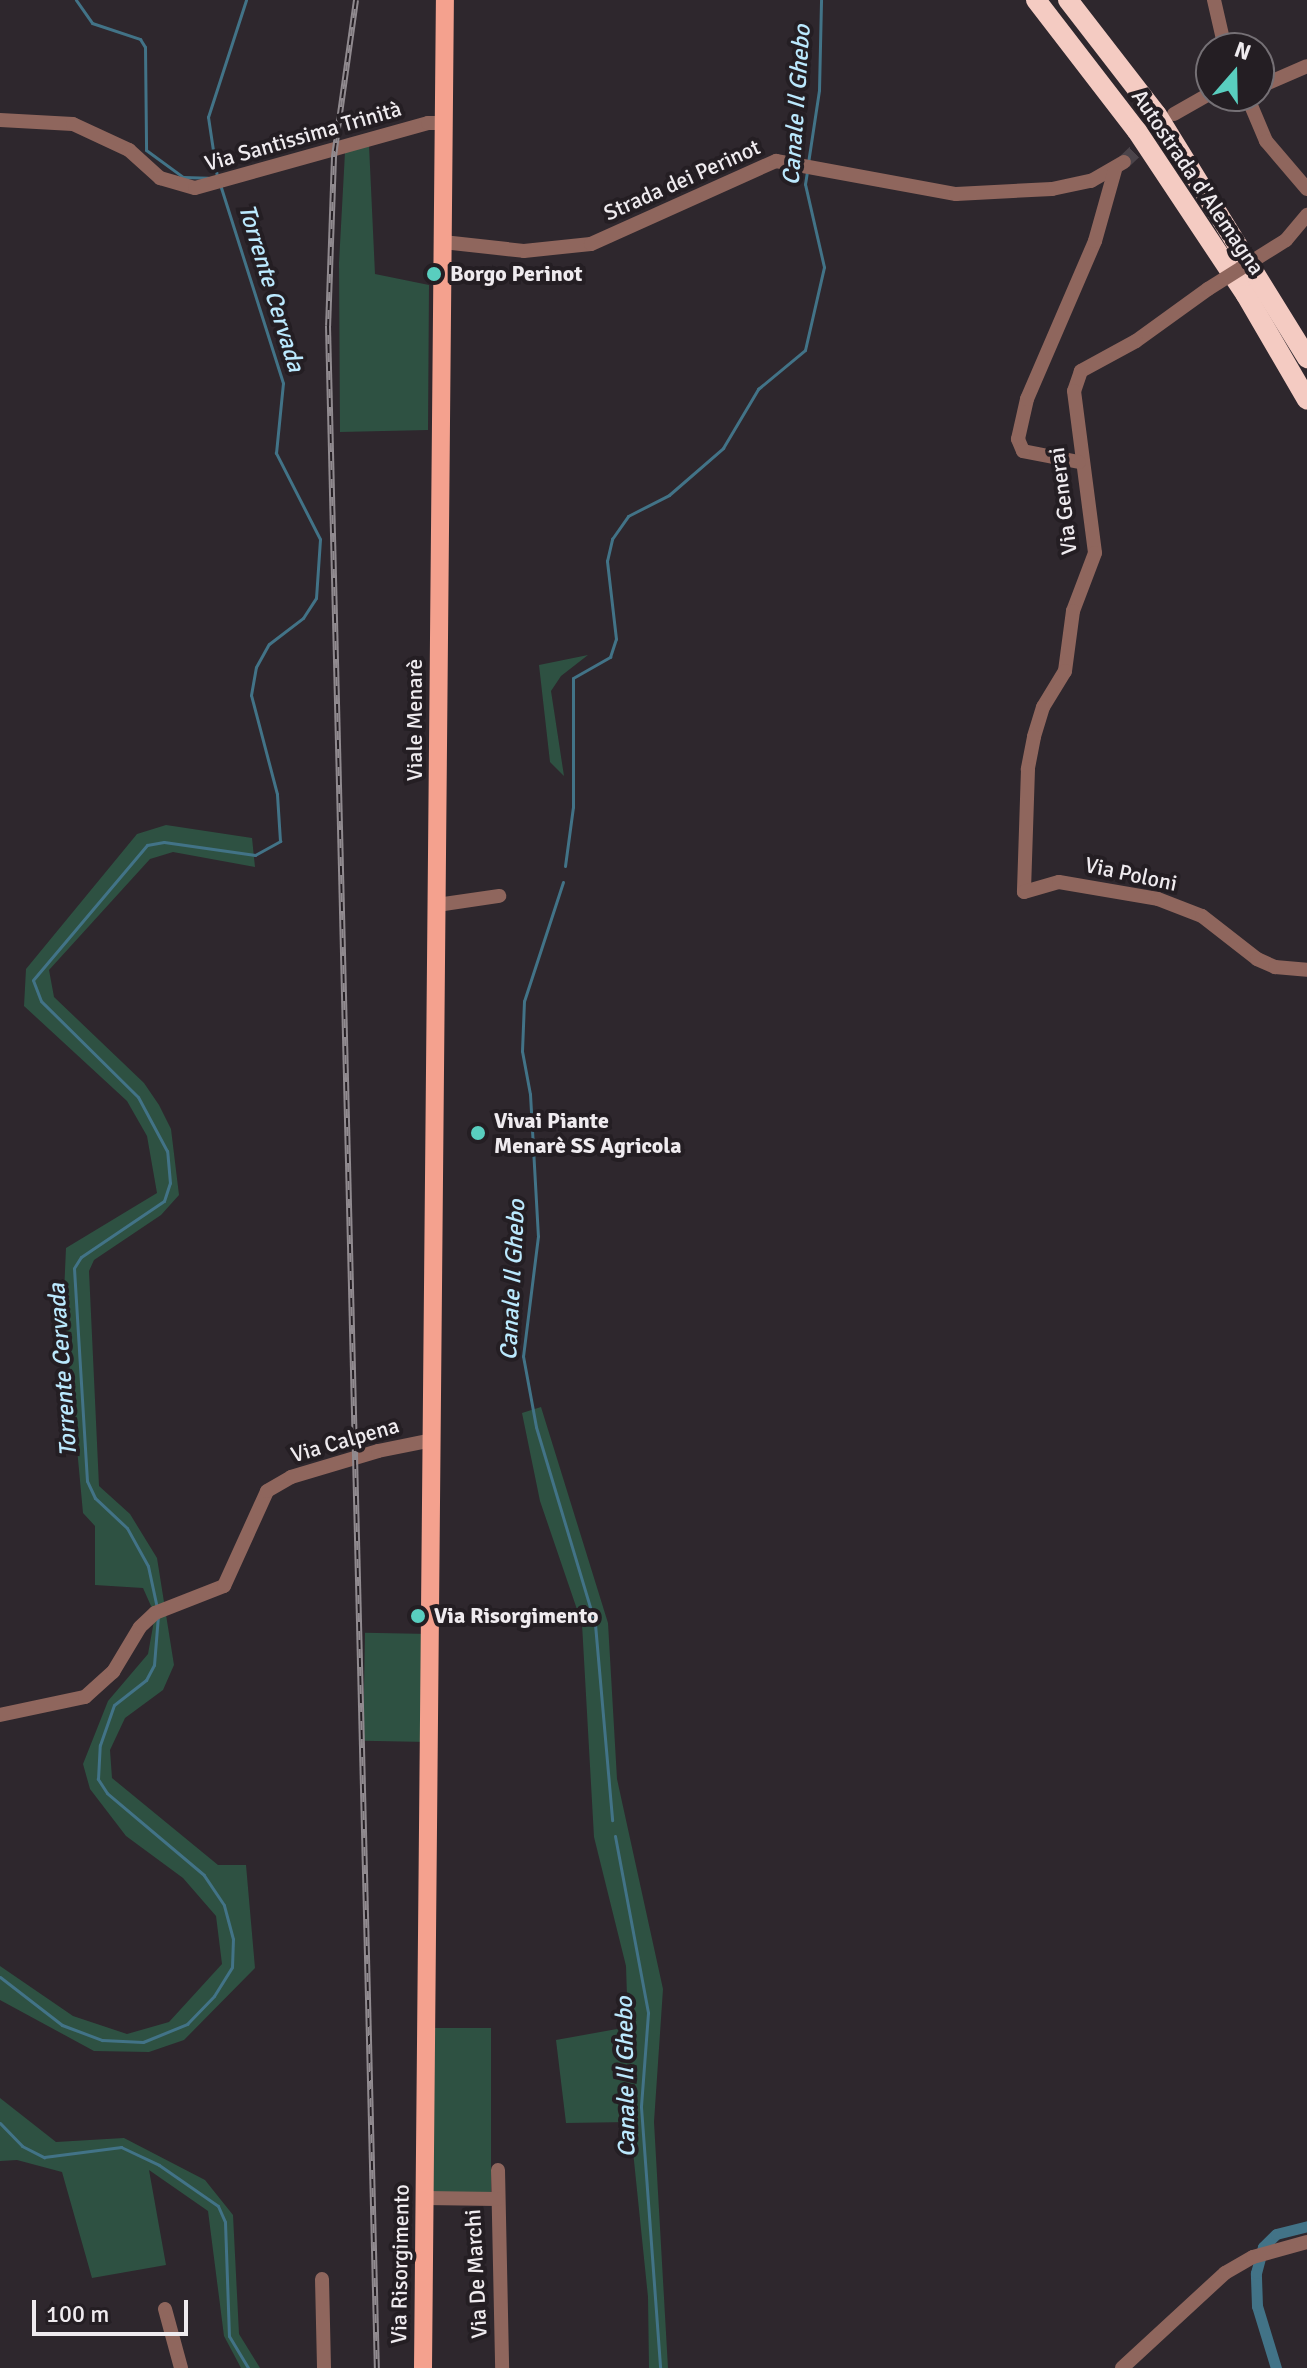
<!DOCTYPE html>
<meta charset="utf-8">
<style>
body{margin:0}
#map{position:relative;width:1307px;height:2368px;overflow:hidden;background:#2e272d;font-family:Signika,sans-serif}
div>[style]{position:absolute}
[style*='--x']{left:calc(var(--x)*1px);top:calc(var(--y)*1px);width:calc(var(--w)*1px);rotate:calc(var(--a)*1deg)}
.green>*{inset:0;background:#2e5142;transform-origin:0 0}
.stream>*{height:3px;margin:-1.5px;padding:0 1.5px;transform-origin:1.5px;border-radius:1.5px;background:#427387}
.canal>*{height:11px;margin:-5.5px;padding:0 5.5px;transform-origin:5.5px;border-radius:5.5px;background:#427387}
.minor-tunnel>*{height:14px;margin-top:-7px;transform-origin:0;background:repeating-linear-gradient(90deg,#4b444a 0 14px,transparent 0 21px)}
.minor>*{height:14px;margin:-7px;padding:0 7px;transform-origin:7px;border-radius:7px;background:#8f665d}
.major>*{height:18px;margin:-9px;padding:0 9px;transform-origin:9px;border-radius:9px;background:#f4a18e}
.highway>*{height:20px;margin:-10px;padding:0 10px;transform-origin:10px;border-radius:10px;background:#f4cbc2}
.rail>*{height:6px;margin-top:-3px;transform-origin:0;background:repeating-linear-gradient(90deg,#241e23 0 9px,#908a8f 0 18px);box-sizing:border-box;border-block:2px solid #908a8f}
.minor-bridge>*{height:14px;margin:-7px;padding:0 7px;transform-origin:7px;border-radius:7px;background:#8f665d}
.dots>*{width:22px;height:22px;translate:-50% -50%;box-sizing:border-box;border:4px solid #241e23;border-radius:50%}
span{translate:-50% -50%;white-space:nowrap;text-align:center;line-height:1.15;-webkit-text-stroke:8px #241e23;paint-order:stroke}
.street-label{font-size:22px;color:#efebef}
.poi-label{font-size:22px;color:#efebef;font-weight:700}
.left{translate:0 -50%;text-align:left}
.water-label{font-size:24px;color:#bbe9fe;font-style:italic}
.north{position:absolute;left:1195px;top:32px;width:80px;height:80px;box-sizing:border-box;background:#241e23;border:2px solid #757075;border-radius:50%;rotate:20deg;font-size:22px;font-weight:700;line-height:32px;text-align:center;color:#efebef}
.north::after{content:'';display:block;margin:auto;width:28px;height:36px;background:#59cebf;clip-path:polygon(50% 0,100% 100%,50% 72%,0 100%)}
.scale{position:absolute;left:32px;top:2300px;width:156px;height:36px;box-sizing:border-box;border:4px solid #efebef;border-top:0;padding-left:10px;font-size:24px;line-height:28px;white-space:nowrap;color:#efebef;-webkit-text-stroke:6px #241e23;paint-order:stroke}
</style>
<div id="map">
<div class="green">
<i style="clip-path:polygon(369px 145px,375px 274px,429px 285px,428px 430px,340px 432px,339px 263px,345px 152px)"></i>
<i style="clip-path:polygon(588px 655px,561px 676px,551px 691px,564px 776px,550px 762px,539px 665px)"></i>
<i style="clip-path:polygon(166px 825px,252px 838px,255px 867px,173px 852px,150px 859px,49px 970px,54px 997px,144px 1083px,159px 1105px,171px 1129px,179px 1195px,161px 1215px,94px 1260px,89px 1271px,99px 1486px,130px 1514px,157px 1558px,174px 1665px,163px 1690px,125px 1718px,110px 1750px,112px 1778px,218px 1865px,246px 1865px,255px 1968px,184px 2040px,149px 2052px,94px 2051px,0 2000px,0 1966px,73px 2016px,127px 2034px,169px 2022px,222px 1964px,216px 1916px,183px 1878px,126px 1836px,90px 1789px,83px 1764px,108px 1701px,148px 1654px,155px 1615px,143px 1588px,95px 1585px,95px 1526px,83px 1513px,68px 1351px,62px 1338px,66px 1248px,157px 1193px,147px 1136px,127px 1101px,24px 1006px,26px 969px,137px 834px)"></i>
<i style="clip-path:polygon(541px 1407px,608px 1623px,617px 1779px,663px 1989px,654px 2122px,668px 2368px,649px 2368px,648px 2297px,630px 2122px,566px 2123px,556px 2040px,628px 2027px,626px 1966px,594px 1837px,582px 1624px,540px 1501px,522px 1413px)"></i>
<i style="left:430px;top:1634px;width:108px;height:65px;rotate:91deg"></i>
<i style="left:427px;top:2028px;width:64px;height:170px"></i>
<i style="clip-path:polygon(0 2098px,56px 2142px,124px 2138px,205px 2180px,233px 2215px,239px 2334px,260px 2368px,241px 2368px,224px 2336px,208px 2211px,149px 2170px,166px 2265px,92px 2278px,62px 2172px,17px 2160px,0 2161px)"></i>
</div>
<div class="stream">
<i style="--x:76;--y:0;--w:28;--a:55"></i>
<i style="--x:92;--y:23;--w:51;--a:18.4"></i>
<i style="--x:140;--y:39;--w:9;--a:58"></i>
<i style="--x:145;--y:47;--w:103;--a:89.4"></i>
<i style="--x:146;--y:150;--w:46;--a:36.1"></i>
<i style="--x:183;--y:177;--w:25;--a:2"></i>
<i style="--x:808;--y:163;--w:74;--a:-81.4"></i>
<i style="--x:819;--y:90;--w:90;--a:-88.7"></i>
<i style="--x:217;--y:177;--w:61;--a:-98.5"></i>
<i style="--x:208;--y:117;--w:123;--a:-72"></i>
<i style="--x:565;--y:866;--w:60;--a:-82.3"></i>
<i style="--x:573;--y:807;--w:129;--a:-90"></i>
<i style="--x:573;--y:678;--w:43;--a:-29.6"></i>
<i style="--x:610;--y:657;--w:19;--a:-72"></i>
<i style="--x:616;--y:639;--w:79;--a:-96.6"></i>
<i style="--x:607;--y:561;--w:23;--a:-77"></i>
<i style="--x:612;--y:539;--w:28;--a:-55"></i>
<i style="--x:628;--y:516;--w:46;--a:-27.1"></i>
<i style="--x:669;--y:495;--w:72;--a:-41"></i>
<i style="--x:723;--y:448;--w:69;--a:-59.3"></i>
<i style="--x:758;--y:389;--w:61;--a:-39.7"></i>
<i style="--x:805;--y:350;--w:85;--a:-77.1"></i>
<i style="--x:824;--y:267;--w:85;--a:-102.9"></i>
<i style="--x:805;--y:184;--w:13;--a:-81"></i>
<i style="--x:563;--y:882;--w:125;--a:108.1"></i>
<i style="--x:524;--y:1001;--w:50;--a:92.3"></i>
<i style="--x:522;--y:1051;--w:44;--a:79.5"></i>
<i style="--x:530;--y:1094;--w:142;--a:86.8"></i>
<i style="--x:538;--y:1236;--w:121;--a:97.1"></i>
<i style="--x:523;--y:1356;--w:72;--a:79.6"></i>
<i style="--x:536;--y:1427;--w:206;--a:73.3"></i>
<i style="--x:595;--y:1624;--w:197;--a:85"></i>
<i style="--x:157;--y:1608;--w:43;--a:-102.1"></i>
<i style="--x:148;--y:1566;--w:43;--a:-118.9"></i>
<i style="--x:127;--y:1528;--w:44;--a:-136.8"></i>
<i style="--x:95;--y:1498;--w:19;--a:-115"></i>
<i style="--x:87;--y:1481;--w:213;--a:-93.5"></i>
<i style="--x:74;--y:1268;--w:13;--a:-58"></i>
<i style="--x:81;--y:1257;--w:100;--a:-34"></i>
<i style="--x:164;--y:1201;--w:19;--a:-72"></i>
<i style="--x:170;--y:1183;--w:32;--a:-95"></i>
<i style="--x:167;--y:1151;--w:61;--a:-118.2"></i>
<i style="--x:138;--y:1097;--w:136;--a:-135.3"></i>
<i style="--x:41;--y:1001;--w:22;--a:-111"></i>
<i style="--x:33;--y:980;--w:177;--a:-49.8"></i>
<i style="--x:147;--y:845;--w:17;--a:-10"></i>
<i style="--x:164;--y:842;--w:92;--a:8.1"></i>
<i style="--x:255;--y:855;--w:29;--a:-29"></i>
<i style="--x:280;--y:841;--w:47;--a:-93.7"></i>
<i style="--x:277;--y:794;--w:102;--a:-104.7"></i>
<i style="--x:251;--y:695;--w:28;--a:-80"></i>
<i style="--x:256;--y:667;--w:26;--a:-61"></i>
<i style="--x:269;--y:644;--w:43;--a:-37.4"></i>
<i style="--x:303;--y:618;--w:24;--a:-57"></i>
<i style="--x:316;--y:598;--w:59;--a:-86.1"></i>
<i style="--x:320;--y:539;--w:97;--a:-117.1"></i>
<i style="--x:276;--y:453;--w:70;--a:-84.3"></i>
<i style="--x:283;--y:383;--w:209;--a:-107.6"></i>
<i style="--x:615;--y:1836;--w:180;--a:79.4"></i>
<i style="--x:648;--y:2013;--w:94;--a:94.3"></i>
<i style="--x:641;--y:2107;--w:262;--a:85.8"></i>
<i style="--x:0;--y:1977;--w:78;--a:37.7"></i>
<i style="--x:62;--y:2025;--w:43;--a:20.6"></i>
<i style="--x:102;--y:2040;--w:41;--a:2.8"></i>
<i style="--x:143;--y:2042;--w:48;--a:-22.2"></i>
<i style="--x:187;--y:2024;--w:39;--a:-46"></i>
<i style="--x:214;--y:1996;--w:34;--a:-58"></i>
<i style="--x:232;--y:1967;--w:28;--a:-88"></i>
<i style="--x:233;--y:1939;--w:35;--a:-105"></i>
<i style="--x:224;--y:1905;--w:36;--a:-124"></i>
<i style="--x:204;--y:1875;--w:127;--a:-139.8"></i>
<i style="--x:107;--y:1793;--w:17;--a:-123"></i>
<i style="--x:98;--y:1779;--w:34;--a:-87"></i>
<i style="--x:100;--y:1745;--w:42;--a:-70.7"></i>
<i style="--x:114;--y:1705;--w:41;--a:-38"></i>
<i style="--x:146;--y:1680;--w:17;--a:-62"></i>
<i style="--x:154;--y:1665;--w:50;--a:-85.4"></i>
<i style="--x:0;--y:2123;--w:32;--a:46"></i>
<i style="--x:22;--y:2146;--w:25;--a:27"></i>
<i style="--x:44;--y:2157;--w:78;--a:-7.4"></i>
<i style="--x:121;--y:2147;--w:42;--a:25.3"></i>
<i style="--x:159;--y:2165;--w:72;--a:34.8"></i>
<i style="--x:218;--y:2206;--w:17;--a:66"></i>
<i style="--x:225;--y:2222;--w:114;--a:88"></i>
<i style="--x:229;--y:2336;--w:37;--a:59"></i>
</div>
<div class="canal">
<i style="--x:1276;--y:2368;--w:65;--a:-107"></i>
<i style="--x:1257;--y:2306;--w:33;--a:-92"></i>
<i style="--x:1256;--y:2273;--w:27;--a:-75"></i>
<i style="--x:1263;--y:2247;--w:18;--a:-45"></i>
<i style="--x:1276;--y:2234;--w:32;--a:-14"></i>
</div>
<div class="minor-tunnel">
<i style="--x:1124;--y:162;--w:59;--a:-43.6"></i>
</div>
<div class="minor">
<i style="--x:1214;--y:0;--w:49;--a:77.1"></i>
<i style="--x:1259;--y:87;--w:52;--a:-23.6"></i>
<i style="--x:1247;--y:96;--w:49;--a:67.1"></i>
<i style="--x:1266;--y:141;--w:63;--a:49.5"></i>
<i style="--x:1174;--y:114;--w:43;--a:-29.6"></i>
<i style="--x:0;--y:120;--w:73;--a:3.1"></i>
<i style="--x:73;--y:124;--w:62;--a:24.9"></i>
<i style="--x:129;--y:150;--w:42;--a:42.1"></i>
<i style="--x:160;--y:178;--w:36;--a:16"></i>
<i style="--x:195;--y:188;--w:242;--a:-15.6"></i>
<i style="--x:428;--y:123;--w:16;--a:0"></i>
<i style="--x:1286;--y:240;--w:33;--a:-50"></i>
<i style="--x:443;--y:242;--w:81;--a:6.3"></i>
<i style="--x:524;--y:251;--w:67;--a:-6"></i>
<i style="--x:591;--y:244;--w:203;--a:-24.2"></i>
<i style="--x:776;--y:161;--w:183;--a:10.4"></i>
<i style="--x:956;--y:194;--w:96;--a:-3"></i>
<i style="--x:1052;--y:189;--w:40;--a:-12"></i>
<i style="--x:1091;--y:181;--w:38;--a:-30"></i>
<i style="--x:1208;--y:289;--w:89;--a:144.2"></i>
<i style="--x:1136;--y:341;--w:63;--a:151.4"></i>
<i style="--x:1081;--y:371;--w:21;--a:109"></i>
<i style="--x:1074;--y:391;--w:163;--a:82.6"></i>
<i style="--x:1095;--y:553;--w:62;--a:110.8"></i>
<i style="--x:1073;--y:611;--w:61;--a:97.6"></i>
<i style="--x:1065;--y:671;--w:42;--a:121.4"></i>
<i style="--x:1043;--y:707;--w:31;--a:107"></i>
<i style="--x:1034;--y:737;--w:33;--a:101"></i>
<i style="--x:1028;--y:769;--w:123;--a:91.9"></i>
<i style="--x:1024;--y:892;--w:36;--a:-16"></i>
<i style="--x:1059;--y:882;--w:100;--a:9.7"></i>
<i style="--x:1158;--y:899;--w:47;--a:21.1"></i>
<i style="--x:1202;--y:916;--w:70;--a:38"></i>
<i style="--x:1257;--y:959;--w:20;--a:24"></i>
<i style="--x:1275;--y:967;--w:32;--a:5"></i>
<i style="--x:1079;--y:462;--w:57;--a:-168.9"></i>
<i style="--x:1023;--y:451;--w:13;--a:-113"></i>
<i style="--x:1018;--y:439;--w:41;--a:-77.3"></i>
<i style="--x:1027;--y:399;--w:172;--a:-66.7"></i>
<i style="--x:1095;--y:241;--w:74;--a:-74.3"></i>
<i style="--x:437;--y:905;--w:63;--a:-8.3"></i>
<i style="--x:0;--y:1715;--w:87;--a:-12"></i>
<i style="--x:85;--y:1697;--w:38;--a:-42"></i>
<i style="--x:113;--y:1672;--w:52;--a:-59"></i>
<i style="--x:140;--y:1627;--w:21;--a:-43"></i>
<i style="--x:155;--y:1613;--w:74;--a:-21.4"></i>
<i style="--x:224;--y:1586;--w:104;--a:-65.6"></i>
<i style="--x:267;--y:1491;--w:28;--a:-30"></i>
<i style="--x:291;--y:1477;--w:91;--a:-16.6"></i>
<i style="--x:378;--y:1451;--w:55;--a:-11.5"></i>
<i style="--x:498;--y:2170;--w:198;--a:88.8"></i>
<i style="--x:425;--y:2198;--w:72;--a:0.8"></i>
<i style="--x:322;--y:2279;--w:89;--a:88.7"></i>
<i style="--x:165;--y:2309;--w:61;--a:74.8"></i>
<i style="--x:1122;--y:2368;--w:140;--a:-42.7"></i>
<i style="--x:1225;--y:2273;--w:32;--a:-30"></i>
<i style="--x:1253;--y:2257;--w:56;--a:-15.5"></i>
</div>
<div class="major">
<i style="--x:423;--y:2368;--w:2368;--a:-89.47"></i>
</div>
<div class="highway">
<i style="--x:1036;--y:0;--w:165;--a:52.4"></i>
<i style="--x:1137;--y:131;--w:197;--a:56.4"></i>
<i style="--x:1246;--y:295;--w:121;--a:59.8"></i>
<i style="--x:1068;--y:0;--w:145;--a:52.3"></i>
<i style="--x:1157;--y:115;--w:286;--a:58.3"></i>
</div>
<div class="rail">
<i style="--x:356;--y:0;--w:159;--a:98"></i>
<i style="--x:334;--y:157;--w:169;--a:92"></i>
<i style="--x:328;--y:326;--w:2043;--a:88.63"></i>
</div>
<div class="minor-bridge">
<i style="--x:1208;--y:289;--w:92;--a:-32.1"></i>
</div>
<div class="dots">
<i style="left:434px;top:274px;background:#59cebf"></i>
<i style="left:478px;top:1133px;background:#59cebf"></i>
<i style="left:418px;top:1616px;background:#59cebf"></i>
</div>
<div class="street-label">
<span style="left:303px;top:136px;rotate:-16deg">Via Santissima Trinità</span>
<span style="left:682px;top:180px;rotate:-24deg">Strada dei Perinot</span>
<span style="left:1198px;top:182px;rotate:56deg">Autostrada d'Alemagna</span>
<span style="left:1063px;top:501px;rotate:-97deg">Via Generai</span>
<span style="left:415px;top:720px;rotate:-90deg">Viale Menarè</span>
<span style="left:1131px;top:874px;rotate:12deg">Via Poloni</span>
<span style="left:345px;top:1440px;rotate:-16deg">Via Calpena</span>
<span style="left:400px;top:2264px;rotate:-89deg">Via Risorgimento</span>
<span style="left:476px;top:2274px;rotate:-93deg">Via De Marchi</span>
</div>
<div class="poi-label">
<span class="left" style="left:450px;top:274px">Borgo Perinot</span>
<span class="left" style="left:494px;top:1133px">Vivai Piante<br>Menarè SS Agricola</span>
<span class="left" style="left:434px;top:1616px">Via Risorgimento</span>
</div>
<div class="water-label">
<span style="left:797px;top:105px;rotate:-86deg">Canale Il Ghebo</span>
<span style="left:271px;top:288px;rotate:73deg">Torrente Cervada</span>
<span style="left:513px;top:1280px;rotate:-87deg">Canale Il Ghebo</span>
<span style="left:63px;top:1370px;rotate:-94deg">Torrente Cervada</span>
<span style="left:626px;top:2077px;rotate:-91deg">Canale Il Ghebo</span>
</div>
<div class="north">N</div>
<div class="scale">100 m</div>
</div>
